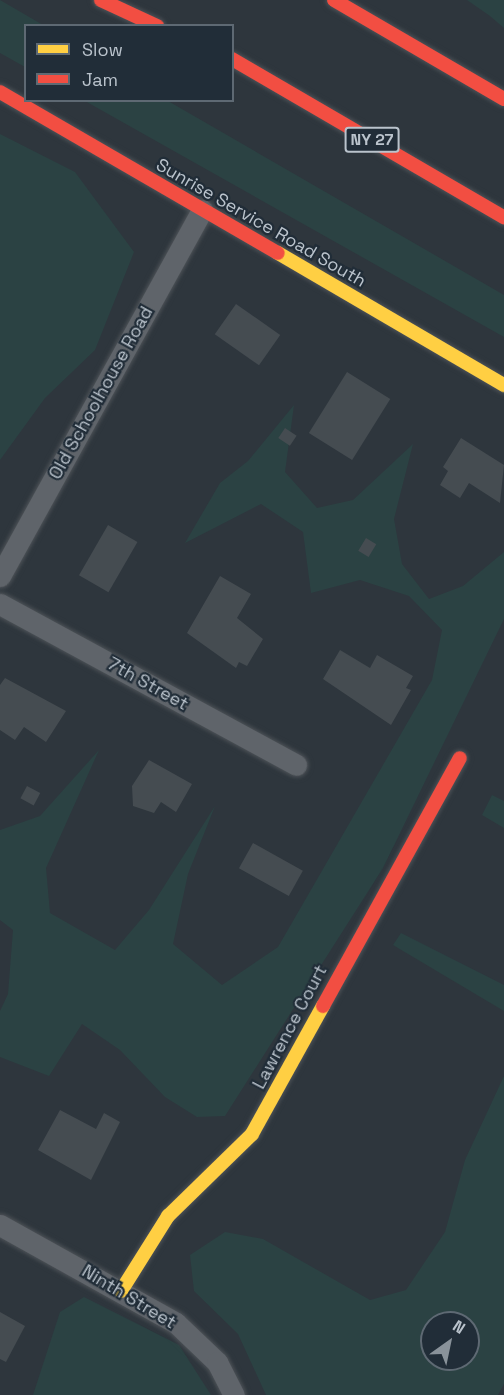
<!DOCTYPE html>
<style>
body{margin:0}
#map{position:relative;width:504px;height:1395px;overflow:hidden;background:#2e363d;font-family:"Space Grotesk",sans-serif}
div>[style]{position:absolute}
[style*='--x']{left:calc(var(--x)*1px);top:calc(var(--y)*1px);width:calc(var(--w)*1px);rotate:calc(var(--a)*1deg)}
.green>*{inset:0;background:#2b4243}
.building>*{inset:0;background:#454c51;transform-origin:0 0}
.roads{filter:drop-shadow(0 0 2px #4d5257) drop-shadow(0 0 2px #4d5257)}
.street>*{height:21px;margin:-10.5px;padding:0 10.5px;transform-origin:10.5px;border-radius:10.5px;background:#5f646a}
.slow>*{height:14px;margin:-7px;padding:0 7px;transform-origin:7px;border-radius:7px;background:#ffcf43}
.jam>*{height:14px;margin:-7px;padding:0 7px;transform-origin:7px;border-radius:7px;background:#f24e42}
span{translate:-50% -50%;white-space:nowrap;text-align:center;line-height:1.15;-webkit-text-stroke:4.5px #212d38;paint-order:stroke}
.shield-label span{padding:2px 4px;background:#212d38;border:2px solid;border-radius:4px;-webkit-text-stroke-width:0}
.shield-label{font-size:16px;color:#bac3cc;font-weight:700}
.street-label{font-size:18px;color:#bac3cc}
.legend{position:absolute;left:24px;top:24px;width:210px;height:78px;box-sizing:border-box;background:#212d38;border:2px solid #5e6973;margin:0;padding:8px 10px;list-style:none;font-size:18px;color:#bac3cc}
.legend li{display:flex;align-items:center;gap:12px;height:30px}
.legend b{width:30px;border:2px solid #5e6973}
.north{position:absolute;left:420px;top:1311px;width:60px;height:60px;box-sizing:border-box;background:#212d38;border:2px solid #5e6973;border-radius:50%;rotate:33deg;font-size:16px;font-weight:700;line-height:24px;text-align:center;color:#bac3cc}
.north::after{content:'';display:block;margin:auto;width:21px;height:27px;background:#89929a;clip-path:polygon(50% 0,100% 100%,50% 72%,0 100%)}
</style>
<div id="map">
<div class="green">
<i style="clip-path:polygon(0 0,43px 25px,26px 26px,25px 67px,0 53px)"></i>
<i style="clip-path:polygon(467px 0,504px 0,504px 28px,490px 16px)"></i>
<i style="clip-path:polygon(85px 101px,168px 101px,504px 295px,504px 337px)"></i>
<i style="clip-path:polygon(0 134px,75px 172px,134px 252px,95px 350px,45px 398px,0 460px)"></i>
<i style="clip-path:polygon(294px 405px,285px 472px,317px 508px,353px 500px,413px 444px,394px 519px,402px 564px,429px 599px,463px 586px,504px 552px,504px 619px,383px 868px,225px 1116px,197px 1117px,165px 1097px,120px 1050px,82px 1024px,49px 1076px,0 1057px,0 1011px,8px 994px,13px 930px,0 920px,0 830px,40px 816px,99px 750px,46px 868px,50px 913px,115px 950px,149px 910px,215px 806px,188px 874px,173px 944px,222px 985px,278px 947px,432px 680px,442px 630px,409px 596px,360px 580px,311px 593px,303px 532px,261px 504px,185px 543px,220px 483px,248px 461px)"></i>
<i style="clip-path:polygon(492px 795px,504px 801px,504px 828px,482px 815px)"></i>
<i style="clip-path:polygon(401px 933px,504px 985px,504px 1011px,393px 945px)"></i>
<i style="clip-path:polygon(evenodd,504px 1076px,504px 1384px,498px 1395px,266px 1395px,238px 1334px,194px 1291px,190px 1255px,225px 1232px,263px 1239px,370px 1300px,406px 1290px,445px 1232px,465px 1160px,504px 1076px,432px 1323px,468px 1323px,468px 1359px,432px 1359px,432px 1323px)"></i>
<i style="clip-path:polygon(84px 1297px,179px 1345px,211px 1395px,33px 1395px,60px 1312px)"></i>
</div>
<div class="building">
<i style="left:236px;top:304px;width:54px;height:37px;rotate:35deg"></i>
<i style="left:347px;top:372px;width:51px;height:72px;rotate:32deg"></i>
<i style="left:285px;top:428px;width:14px;height:12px;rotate:34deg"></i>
<i style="clip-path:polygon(461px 438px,504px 465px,500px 503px,469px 483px,460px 498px,440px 485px,448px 471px,443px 467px)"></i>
<i style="left:108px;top:525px;width:34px;height:58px;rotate:30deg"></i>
<i style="left:366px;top:538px;width:12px;height:15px;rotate:31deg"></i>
<i style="clip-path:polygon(220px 576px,251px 594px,237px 618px,263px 639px,247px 666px,239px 662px,236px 668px,187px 633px)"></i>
<i style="clip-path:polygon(340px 650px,370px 668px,377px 655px,413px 676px,406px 688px,411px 690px,391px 725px,323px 679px)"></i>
<i style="clip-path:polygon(5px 678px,66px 711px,46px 742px,24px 727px,15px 740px,0 730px,0 685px)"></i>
<i style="clip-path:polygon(149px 760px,192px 784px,176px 812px,161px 802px,154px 813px,133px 806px,132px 786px)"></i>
<i style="left:27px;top:786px;width:15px;height:14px;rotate:28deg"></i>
<i style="left:253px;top:843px;width:57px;height:29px;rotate:29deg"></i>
<i style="clip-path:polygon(60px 1110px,96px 1129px,104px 1113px,120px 1122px,91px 1180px,38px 1150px)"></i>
<i style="clip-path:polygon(0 1312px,25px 1326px,6px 1362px,0 1359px)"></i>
</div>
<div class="roads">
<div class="street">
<i style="--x:0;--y:576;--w:418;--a:-61.1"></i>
<i style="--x:0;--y:604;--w:337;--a:28.5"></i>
<i style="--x:0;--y:1225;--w:201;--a:29.1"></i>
<i style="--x:176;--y:1323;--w:57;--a:43.6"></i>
<i style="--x:217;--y:1362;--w:37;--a:63"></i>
</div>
<div class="slow">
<i style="--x:278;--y:253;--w:262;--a:30.3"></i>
<i style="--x:121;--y:1291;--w:89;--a:-57.9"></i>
<i style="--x:168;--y:1216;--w:117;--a:-44.3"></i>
<i style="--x:252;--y:1134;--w:146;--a:-61"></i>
</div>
<div class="jam">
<i style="--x:101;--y:0;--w:62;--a:24.9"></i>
<i style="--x:334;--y:0;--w:197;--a:30.2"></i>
<i style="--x:232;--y:59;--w:315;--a:30.2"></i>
<i style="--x:0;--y:92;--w:321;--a:30.1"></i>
<i style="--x:323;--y:1006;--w:283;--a:-61.1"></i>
</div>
</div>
<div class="shield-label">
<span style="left:372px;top:140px">NY 27</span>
</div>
<div class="street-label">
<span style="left:261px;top:223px;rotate:30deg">Sunrise Service Road South</span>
<span style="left:101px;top:393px;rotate:-61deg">Old Schoolhouse Road</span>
<span style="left:148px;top:684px;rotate:29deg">7th Street</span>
<span style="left:290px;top:1027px;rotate:-62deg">Lawrence Court</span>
<span style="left:129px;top:1297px;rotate:31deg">Ninth Street</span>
</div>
<ul class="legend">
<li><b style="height:8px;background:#ffcf43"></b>Slow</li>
<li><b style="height:8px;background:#f24e42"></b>Jam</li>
</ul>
<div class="north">N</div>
</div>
